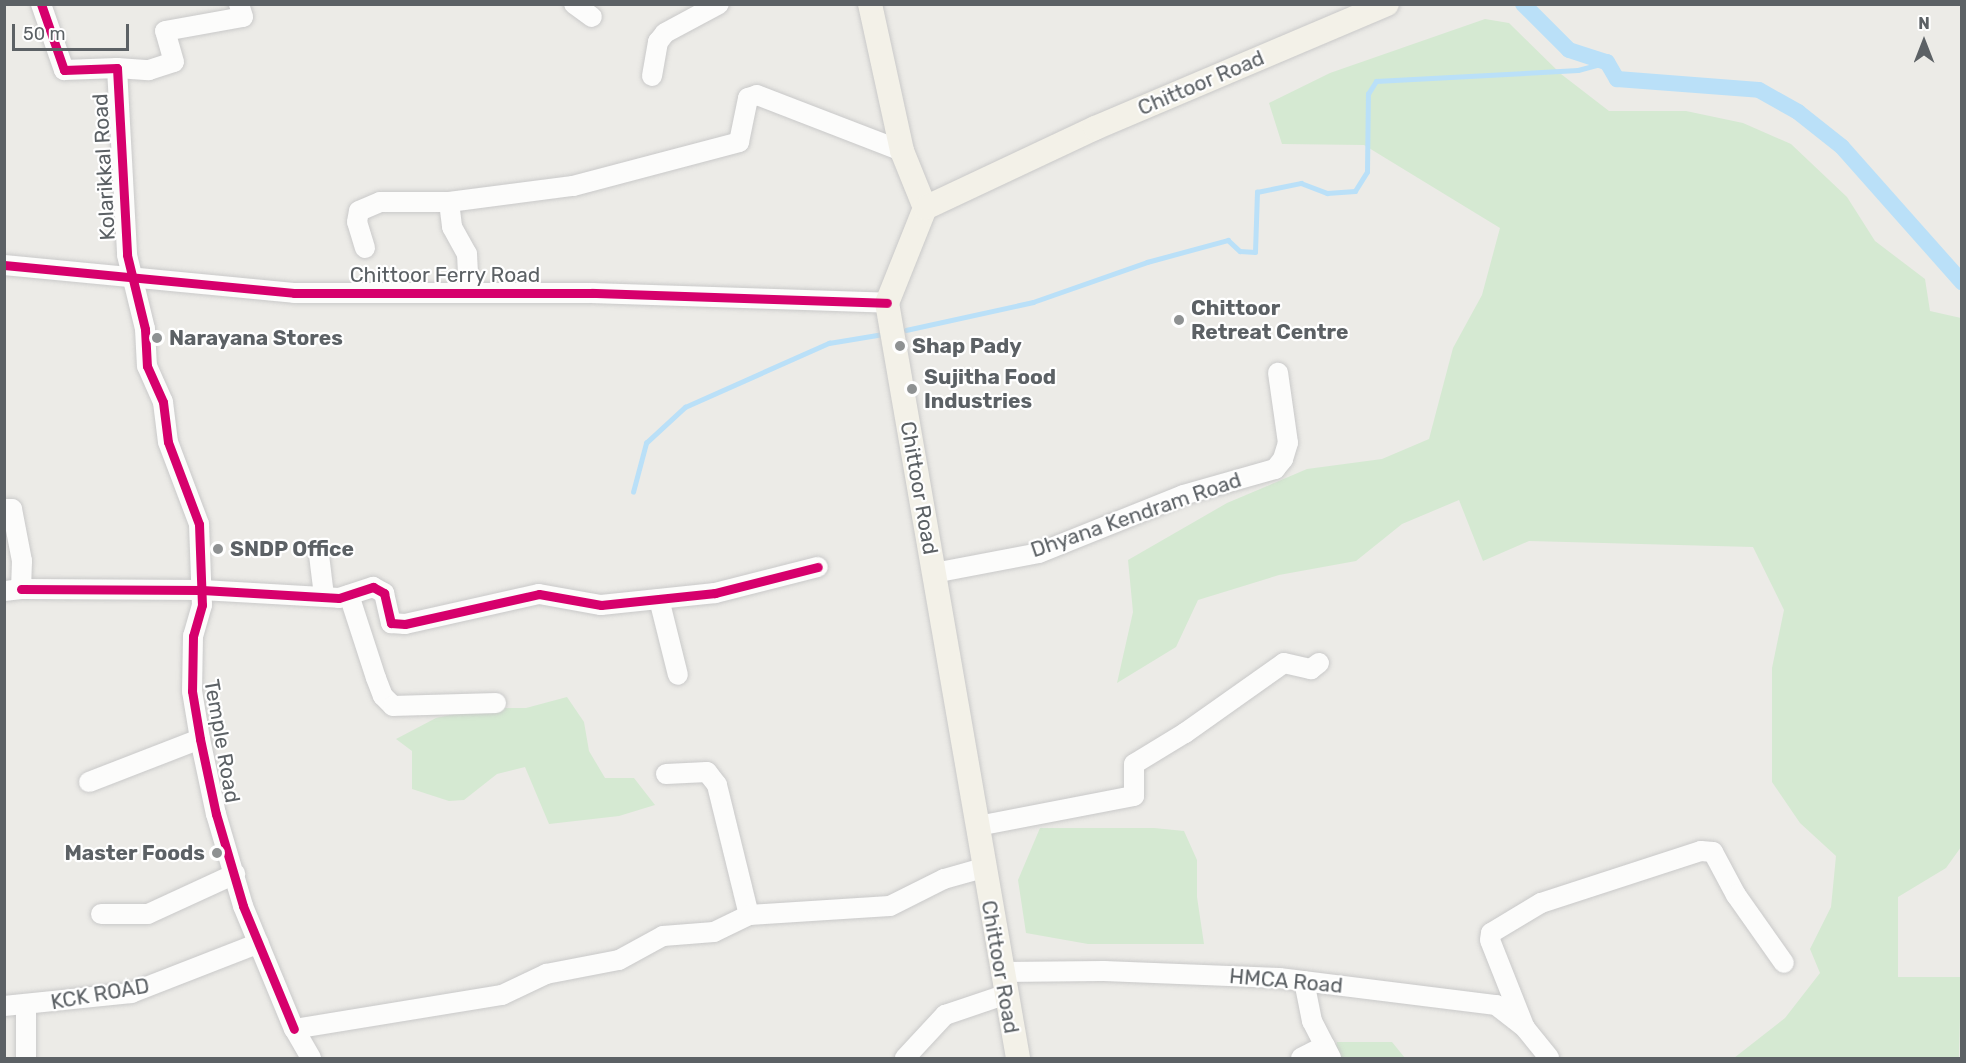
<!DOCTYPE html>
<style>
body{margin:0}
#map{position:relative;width:1966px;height:1063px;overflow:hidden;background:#ecebe7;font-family:Rubik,sans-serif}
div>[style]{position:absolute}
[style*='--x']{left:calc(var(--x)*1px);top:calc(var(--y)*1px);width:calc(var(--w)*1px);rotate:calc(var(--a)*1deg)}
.green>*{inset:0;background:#d5e9d2}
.stream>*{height:4.5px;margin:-2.25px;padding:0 2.25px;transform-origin:2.25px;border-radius:2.25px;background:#bae0f8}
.canal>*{height:16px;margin:-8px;padding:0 8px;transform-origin:8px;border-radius:8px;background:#bae0f8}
.roads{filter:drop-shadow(0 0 2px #c9c9c9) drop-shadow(0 0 2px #c9c9c9)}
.minor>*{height:20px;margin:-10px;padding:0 10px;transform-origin:10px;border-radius:10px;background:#fcfcfb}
.major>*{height:24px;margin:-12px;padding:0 12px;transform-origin:12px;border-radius:12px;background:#f3f1e8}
.cycleway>*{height:9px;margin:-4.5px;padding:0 4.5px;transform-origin:4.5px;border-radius:4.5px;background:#d6006c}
.dots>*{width:16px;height:16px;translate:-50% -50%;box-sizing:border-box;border:3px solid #fff;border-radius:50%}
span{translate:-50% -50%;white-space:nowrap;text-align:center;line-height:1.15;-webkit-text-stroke:4.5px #fff;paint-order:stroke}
.street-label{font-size:21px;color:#5c6165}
.poi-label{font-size:21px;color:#5c6165;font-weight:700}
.left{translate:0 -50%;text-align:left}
.right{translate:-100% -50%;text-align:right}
.frame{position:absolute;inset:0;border:6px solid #5c6165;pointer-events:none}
.north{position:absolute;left:1894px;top:12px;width:60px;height:60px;-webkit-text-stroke:4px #fff;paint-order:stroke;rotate:0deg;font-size:16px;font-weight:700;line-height:24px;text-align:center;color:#5c6165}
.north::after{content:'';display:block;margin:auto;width:21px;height:27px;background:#5c6165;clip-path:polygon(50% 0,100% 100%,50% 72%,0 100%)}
.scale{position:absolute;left:12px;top:24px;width:117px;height:27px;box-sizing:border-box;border:3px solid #5c6165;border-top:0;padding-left:8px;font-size:18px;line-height:21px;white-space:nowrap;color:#5c6165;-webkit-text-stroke:4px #fff;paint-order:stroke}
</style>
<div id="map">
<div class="green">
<i style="clip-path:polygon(1485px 19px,1509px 23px,1561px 74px,1609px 111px,1686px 111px,1743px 123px,1791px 144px,1847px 197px,1875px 241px,1925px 279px,1930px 311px,1961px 318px,1961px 847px,1946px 868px,1898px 897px,1898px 977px,1961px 977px,1959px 1058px,1734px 1058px,1785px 1018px,1820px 973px,1810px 949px,1831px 907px,1836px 856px,1800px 823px,1772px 782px,1772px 668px,1784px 610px,1753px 547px,1529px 541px,1483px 561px,1459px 500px,1402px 524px,1356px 561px,1279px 575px,1198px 600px,1176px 647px,1117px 683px,1133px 612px,1128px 560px,1227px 503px,1307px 469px,1382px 459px,1429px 439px,1453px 348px,1482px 295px,1500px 228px,1364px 145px,1282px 144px,1269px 103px,1330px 73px)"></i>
<i style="clip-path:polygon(567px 697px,584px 722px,589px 751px,605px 778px,634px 778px,655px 805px,619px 816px,549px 824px,525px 767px,497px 774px,464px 800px,449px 801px,412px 789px,412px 751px,396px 739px,436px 718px,483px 708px,526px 708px)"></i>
<i style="clip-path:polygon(1040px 828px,1154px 828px,1184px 831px,1197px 860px,1197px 897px,1204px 944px,1088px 944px,1026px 933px,1018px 880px)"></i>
<i style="clip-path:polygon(1337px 1042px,1392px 1042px,1405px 1058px,1334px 1058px)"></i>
</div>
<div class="stream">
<i style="--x:906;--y:330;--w:130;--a:-12.4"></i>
<i style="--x:1033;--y:302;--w:121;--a:-19.3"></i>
<i style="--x:1147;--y:262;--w:84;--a:-15.2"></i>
<i style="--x:1228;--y:240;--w:16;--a:43"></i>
<i style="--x:1240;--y:251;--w:15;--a:4"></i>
<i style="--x:1255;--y:252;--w:60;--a:-88.1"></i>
<i style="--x:1257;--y:192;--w:45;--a:-11.6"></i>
<i style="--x:1301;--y:183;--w:28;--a:21"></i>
<i style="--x:1327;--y:193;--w:28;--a:-4"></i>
<i style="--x:1355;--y:191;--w:22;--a:-58"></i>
<i style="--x:1367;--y:172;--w:78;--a:-89.3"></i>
<i style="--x:1368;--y:94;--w:15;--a:-58"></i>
<i style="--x:1376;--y:81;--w:202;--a:-3.1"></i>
<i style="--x:1578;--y:70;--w:30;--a:-15"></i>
<i style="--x:633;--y:492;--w:51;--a:-75.1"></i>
<i style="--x:646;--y:443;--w:53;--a:-42.7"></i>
<i style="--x:685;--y:407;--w:158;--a:-24"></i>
<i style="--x:829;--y:343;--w:50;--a:-9.3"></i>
</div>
<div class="canal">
<i style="--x:1523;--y:4;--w:65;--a:45"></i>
<i style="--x:1569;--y:50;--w:40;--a:18"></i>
<i style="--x:1607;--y:62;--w:20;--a:60"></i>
<i style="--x:1617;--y:79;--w:142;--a:4.4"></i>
<i style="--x:1759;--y:90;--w:45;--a:29.4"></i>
<i style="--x:1798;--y:112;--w:56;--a:38.5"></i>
<i style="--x:1842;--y:147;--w:181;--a:48.4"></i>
</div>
<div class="roads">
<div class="minor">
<i style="--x:41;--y:4;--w:70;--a:70.8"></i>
<i style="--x:64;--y:70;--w:53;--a:-2.2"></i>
<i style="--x:117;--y:68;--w:187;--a:86.9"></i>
<i style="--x:127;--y:255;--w:76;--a:76.3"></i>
<i style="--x:145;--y:329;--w:37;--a:87"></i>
<i style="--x:147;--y:366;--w:39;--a:66"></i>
<i style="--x:163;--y:402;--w:40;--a:82.9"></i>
<i style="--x:168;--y:442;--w:88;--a:69.3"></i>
<i style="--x:199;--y:524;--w:81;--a:87.9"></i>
<i style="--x:202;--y:605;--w:32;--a:106"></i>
<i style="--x:193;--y:636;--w:55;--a:91"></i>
<i style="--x:192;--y:691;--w:49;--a:80.5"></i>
<i style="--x:200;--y:739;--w:77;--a:78"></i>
<i style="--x:216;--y:814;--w:96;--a:73.6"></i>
<i style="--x:243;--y:906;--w:133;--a:67.5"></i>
<i style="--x:574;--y:4;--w:22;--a:36"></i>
<i style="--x:117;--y:68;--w:32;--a:4"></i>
<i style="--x:149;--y:70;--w:26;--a:-18"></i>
<i style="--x:174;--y:62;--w:32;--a:-106"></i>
<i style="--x:165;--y:31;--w:79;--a:-10.2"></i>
<i style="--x:243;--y:17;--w:14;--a:-107"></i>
<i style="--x:652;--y:76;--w:35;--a:-80"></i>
<i style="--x:658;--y:42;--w:11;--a:-52"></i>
<i style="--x:665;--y:33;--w:61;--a:-28.2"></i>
<i style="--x:449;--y:202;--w:25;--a:83"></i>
<i style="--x:452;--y:227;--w:31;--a:61"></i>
<i style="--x:467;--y:254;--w:39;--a:87"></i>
<i style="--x:365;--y:248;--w:27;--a:-107"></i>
<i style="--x:357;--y:222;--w:11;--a:-80"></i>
<i style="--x:359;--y:211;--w:23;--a:-23"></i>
<i style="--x:380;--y:202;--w:69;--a:0"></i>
<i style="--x:449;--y:202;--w:125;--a:-7.4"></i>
<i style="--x:573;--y:186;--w:172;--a:-14.8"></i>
<i style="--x:739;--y:142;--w:45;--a:-78.4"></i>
<i style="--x:748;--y:98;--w:9;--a:-18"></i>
<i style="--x:757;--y:95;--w:155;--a:21.1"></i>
<i style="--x:4;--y:265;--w:291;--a:5.5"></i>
<i style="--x:294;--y:293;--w:299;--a:0"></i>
<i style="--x:593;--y:293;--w:294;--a:1.9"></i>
<i style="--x:4;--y:509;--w:8;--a:0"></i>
<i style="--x:12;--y:509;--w:53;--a:79.1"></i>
<i style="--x:22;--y:561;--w:28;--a:92"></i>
<i style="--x:21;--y:589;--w:17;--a:173"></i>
<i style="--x:319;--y:555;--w:41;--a:83"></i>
<i style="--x:934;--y:573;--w:107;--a:-10.8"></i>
<i style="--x:1039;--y:553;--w:155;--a:-21.9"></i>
<i style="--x:1183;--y:495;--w:96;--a:-15.8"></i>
<i style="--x:1275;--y:469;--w:13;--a:-51"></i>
<i style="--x:1283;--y:459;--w:17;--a:-73"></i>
<i style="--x:1288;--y:443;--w:71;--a:-98.1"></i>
<i style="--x:21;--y:589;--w:181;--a:0.3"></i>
<i style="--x:202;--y:590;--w:137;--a:3.3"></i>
<i style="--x:339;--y:598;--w:36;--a:-18"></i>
<i style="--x:373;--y:587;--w:13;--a:29"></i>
<i style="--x:384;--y:593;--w:31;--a:77"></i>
<i style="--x:391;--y:623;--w:14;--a:4"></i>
<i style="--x:405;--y:624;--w:137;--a:-12.6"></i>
<i style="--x:539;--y:594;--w:63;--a:10.1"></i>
<i style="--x:601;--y:605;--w:115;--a:-6"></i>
<i style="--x:715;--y:593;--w:106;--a:-14.2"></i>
<i style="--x:349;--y:595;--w:87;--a:72"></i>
<i style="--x:376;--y:678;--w:19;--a:69"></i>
<i style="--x:383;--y:696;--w:14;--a:45"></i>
<i style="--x:393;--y:706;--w:103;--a:-1.7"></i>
<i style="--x:659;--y:599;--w:78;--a:76"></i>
<i style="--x:666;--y:774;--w:41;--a:-2.8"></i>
<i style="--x:707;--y:772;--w:16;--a:52"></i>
<i style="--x:717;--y:785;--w:134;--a:76.2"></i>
<i style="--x:89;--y:782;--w:119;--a:-21.2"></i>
<i style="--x:978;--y:826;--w:159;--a:-10.9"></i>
<i style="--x:1134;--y:796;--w:32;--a:-90"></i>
<i style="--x:1134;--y:764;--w:60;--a:-31.3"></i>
<i style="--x:1185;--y:733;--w:121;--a:-35.3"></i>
<i style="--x:1284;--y:663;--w:28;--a:13"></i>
<i style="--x:1311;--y:669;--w:10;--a:-37"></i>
<i style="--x:101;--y:914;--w:47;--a:0"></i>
<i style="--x:148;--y:914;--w:96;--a:-24.7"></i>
<i style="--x:1001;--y:972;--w:103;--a:-0.6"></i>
<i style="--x:1104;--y:971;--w:175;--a:2.3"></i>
<i style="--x:1279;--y:978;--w:219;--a:7.1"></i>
<i style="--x:1496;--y:1005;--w:37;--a:38"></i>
<i style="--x:1525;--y:1028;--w:38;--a:51"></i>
<i style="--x:1304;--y:981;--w:41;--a:78.7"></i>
<i style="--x:1312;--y:1021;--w:42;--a:62.8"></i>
<i style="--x:26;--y:1005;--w:53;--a:90"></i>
<i style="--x:4;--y:1006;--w:128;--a:-5.8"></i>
<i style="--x:131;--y:993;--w:137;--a:-21.3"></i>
<i style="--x:1524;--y:1026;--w:92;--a:-111.6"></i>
<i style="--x:1490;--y:940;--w:7;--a:-82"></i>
<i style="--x:1491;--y:933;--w:58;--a:-31"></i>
<i style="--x:1541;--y:903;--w:168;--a:-18"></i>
<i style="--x:1701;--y:851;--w:12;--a:5"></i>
<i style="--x:1713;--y:852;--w:49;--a:61.9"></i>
<i style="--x:1736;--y:895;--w:83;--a:54.8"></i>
<i style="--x:311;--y:1058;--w:34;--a:-120"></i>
<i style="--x:294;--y:1029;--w:211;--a:-9.3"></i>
<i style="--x:502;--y:995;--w:49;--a:-25.5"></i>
<i style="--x:546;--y:974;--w:74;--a:-10.9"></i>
<i style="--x:619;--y:960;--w:50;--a:-28.6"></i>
<i style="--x:663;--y:936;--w:51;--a:-4.5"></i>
<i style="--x:714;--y:932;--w:39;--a:-26"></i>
<i style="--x:749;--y:915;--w:141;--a:-3.7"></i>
<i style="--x:890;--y:906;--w:60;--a:-26.6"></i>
<i style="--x:944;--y:879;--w:41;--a:-15.8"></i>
<i style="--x:905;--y:1058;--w:59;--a:-47.1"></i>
<i style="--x:945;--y:1015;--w:62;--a:-18.7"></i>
<i style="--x:1301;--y:1058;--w:27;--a:-27"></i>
</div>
<div class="major">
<i style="--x:870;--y:4;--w:150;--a:77.7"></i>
<i style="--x:902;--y:151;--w:61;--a:68"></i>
<i style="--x:1018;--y:1058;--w:766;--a:-99.84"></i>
<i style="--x:887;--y:303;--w:102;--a:-68.2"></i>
<i style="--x:925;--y:208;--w:188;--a:-25.2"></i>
<i style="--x:1095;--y:128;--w:317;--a:-23"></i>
</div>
</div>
<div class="cycleway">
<i style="--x:41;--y:4;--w:70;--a:70.8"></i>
<i style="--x:64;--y:70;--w:53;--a:-2.2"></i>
<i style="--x:117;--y:68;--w:187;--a:86.9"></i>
<i style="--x:127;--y:255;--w:76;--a:76.3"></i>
<i style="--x:145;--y:329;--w:37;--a:87"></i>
<i style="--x:147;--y:366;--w:39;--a:66"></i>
<i style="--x:163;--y:402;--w:40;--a:82.9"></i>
<i style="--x:168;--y:442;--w:88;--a:69.3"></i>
<i style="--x:199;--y:524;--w:81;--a:87.9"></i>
<i style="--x:202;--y:605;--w:32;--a:106"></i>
<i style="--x:193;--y:636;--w:55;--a:91"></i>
<i style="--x:192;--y:691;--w:49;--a:80.5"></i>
<i style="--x:200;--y:739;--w:77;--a:78"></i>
<i style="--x:216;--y:814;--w:96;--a:73.6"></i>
<i style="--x:243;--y:906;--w:133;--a:67.5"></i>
<i style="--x:4;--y:265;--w:291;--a:5.5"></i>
<i style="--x:294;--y:293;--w:299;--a:0"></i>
<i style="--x:593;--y:293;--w:294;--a:1.9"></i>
<i style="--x:21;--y:589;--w:181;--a:0.3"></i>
<i style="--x:202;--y:590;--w:137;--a:3.3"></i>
<i style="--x:339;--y:598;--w:36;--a:-18"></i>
<i style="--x:373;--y:587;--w:13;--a:29"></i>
<i style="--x:384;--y:593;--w:31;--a:77"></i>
<i style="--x:391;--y:623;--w:14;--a:4"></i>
<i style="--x:405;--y:624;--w:137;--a:-12.6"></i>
<i style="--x:539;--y:594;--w:63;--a:10.1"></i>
<i style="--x:601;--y:605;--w:115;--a:-6"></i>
<i style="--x:715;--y:593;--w:106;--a:-14.2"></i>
</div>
<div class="dots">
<i style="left:1179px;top:320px;background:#8e9192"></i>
<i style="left:157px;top:338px;background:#8e9192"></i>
<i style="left:900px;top:346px;background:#8e9192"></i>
<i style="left:912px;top:389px;background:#8e9192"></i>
<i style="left:218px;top:549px;background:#8e9192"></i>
<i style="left:217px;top:853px;background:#8e9192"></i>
</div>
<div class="street-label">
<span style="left:1201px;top:83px;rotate:-23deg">Chittoor Road</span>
<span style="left:104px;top:167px;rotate:-93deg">Kolarikkal Road</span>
<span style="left:445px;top:275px">Chittoor Ferry Road</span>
<span style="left:919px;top:488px;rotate:80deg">Chittoor Road</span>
<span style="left:1136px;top:515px;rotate:-19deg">Dhyana Kendram Road</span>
<span style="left:222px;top:741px;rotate:80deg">Temple Road</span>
<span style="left:1000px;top:967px;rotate:80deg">Chittoor Road</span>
<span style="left:1286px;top:981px;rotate:5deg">HMCA Road</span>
<span style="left:100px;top:994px;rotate:-10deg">KCK ROAD</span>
</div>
<div class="poi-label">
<span class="left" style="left:1191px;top:320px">Chittoor<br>Retreat Centre</span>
<span class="left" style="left:169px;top:338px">Narayana Stores</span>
<span class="left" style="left:912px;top:346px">Shap Pady</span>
<span class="left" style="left:924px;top:389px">Sujitha Food<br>Industries</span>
<span class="left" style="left:230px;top:549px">SNDP Office</span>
<span class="right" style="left:205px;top:853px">Master Foods</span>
</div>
<div class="frame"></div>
<div class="north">N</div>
<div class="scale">50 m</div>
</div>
